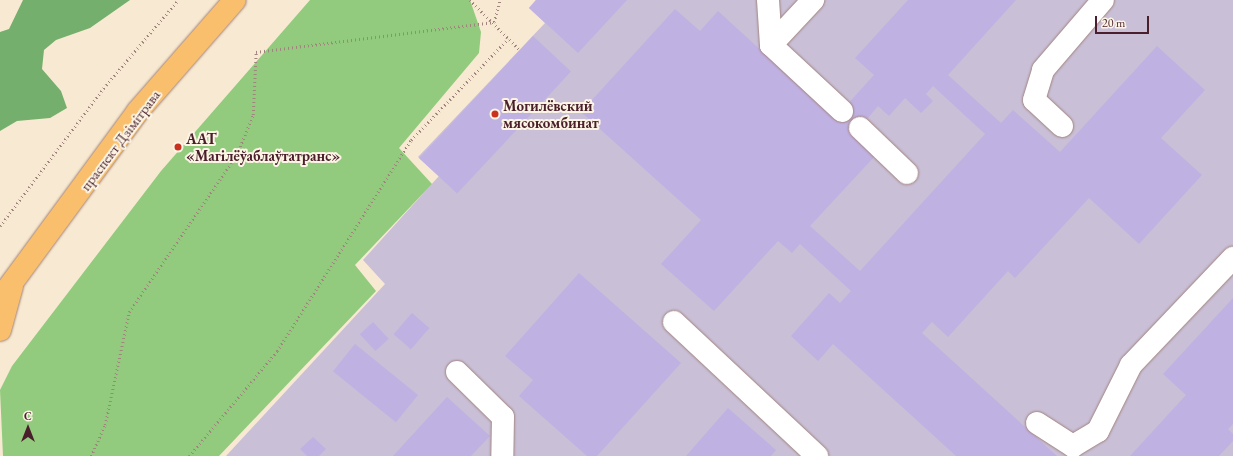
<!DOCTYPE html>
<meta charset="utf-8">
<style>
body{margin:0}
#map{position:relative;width:1233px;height:456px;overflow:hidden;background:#f8e9d2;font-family:"EB Garamond",serif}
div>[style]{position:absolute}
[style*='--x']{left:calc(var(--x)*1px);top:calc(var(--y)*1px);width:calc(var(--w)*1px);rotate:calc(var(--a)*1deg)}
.industrial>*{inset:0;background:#c9bfd7}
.green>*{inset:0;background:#92cb7e}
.forest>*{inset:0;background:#75af6d}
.building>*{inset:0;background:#c0b1e3;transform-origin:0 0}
.path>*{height:2.5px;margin-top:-1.25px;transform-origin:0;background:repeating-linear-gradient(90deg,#a1847e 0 1px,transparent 0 4px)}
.roads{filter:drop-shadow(0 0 1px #a1847e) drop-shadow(0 0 1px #a1847e)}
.minor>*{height:22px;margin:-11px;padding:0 11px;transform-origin:11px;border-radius:11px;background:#fff}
.major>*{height:22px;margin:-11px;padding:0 11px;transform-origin:11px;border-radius:11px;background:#f9bf6c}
.dots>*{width:11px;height:11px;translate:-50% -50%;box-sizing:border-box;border:2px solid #fcf5e5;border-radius:50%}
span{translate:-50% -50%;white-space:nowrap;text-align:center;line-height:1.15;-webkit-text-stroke:4px #fcf5e5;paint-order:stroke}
.poi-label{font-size:15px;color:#4a1f2b;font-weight:700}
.left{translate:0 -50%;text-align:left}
.street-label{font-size:15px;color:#4a1f2b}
.north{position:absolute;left:8px;top:408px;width:40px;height:40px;-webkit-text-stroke:3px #fcf5e5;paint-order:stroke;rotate:0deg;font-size:11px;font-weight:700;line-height:16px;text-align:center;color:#4a1f2b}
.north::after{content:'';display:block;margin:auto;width:14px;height:18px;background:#4a1f2b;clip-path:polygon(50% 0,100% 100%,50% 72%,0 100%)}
.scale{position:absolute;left:1095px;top:16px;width:54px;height:18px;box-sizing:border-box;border:2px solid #4a1f2b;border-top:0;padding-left:5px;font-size:12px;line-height:14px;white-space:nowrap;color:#4a1f2b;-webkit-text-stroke:3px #fcf5e5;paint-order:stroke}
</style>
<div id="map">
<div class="industrial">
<i style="clip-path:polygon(536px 0,1233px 0,1233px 456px,226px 456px,385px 284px,363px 260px,439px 176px,418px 157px,545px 23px,529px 8px)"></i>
</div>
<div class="green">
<i style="clip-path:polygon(310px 0,470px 0,481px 32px,479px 53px,399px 148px,432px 184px,355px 265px,376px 291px,219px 456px,3px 456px,0 390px,12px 366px,161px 171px)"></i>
</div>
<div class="forest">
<i style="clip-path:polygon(23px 0,130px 0,90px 28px,56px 40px,44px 50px,42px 69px,61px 91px,67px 108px,50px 118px,17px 121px,0 131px,0 32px,9px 29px)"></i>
</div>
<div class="building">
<i style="clip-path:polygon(536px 0,627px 0,578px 53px,529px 8px)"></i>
<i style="clip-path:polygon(evenodd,908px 0,1016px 0,948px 75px,1001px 123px,1013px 110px,1060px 152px,1157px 46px,1205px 90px,1161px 138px,1202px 175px,1139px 244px,1089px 198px,1015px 278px,1008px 271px,948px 337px,932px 322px,922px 333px,1057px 456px,956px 456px,833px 344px,818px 361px,791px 336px,829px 293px,840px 303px,851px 291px,800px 244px,792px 253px,778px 241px,714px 311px,661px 264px,701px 220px,581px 112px,675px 9px,700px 31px,718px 11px,835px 118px,874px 75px,855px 58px,908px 0,933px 86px,985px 134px,860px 271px,810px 226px,875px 156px,853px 136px,878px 106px,889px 116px,905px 98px,921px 113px,933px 101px,926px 94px,933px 86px)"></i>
<i style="left:533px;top:36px;width:52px;height:167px;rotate:43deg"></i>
<i style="clip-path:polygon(579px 273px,681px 363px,597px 456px,587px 456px,519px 396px,533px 380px,505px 356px)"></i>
<i style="clip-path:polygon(1233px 298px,1233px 424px,1228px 429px,1233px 434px,1233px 441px,1219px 456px,1130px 456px,1186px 395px,1163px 374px)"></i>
<i style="left:412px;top:313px;width:23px;height:28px;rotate:41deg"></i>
<i style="left:373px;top:322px;width:23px;height:18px;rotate:47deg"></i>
<i style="left:355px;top:344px;width:81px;height:35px;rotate:39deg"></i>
<i style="clip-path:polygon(447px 397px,490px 436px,471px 456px,393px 456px)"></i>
<i style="clip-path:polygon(728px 408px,776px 450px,771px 456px,686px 456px)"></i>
<i style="clip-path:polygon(313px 437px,326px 449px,319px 456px,307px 456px,300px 449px)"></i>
</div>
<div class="path">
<i style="--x:470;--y:0;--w:71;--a:45"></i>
<i style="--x:0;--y:226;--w:176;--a:-53.1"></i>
<i style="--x:106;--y:85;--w:111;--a:-49.7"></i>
<i style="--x:91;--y:456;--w:34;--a:-66"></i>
<i style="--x:105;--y:425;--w:116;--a:-78"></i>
<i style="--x:129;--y:312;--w:191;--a:-55.6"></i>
<i style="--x:237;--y:154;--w:42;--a:-67.7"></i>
<i style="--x:253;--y:115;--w:63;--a:-87.3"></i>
<i style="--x:256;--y:52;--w:240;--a:-7.2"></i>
<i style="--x:494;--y:22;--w:23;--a:-75"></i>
<i style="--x:189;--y:456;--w:137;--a:-50"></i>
<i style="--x:277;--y:351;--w:250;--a:-57.6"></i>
<i style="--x:411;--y:140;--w:140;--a:-46.2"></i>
</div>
<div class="roads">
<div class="minor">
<i style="--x:768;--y:0;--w:45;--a:86.2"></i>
<i style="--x:771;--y:45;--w:97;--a:42.9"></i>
<i style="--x:771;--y:45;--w:62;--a:-47"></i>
<i style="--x:1062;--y:126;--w:38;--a:-137"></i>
<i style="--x:1034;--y:100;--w:31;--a:-73"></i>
<i style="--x:1043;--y:70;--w:92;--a:-49.4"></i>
<i style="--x:860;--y:128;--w:65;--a:43.8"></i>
<i style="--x:674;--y:322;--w:196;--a:43.1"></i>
<i style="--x:457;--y:372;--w:64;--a:44.4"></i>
<i style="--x:503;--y:417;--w:39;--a:91"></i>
<i style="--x:1037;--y:423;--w:43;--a:32.6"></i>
<i style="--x:1073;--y:446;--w:29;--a:-31"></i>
<i style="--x:1098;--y:431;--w:74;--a:-63.4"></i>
<i style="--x:1131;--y:365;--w:148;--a:-46.4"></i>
</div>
<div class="major">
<i style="--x:0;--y:299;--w:233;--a:-53.7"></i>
<i style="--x:138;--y:111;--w:147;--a:-48.9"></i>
<i style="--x:0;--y:330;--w:46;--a:-74.7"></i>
</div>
</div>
<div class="dots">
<i style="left:495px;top:114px;background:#c8321e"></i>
<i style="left:178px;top:147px;background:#c8321e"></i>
</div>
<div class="poi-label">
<span class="left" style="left:503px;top:114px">Могилёвский<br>мясокомбинат</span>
<span class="left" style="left:186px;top:147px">ААТ<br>«Магілёўаблаўтатранс»</span>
</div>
<div class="street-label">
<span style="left:120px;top:140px;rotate:-53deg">праспект Дзімітрава</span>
</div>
<div class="north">С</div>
<div class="scale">20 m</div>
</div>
